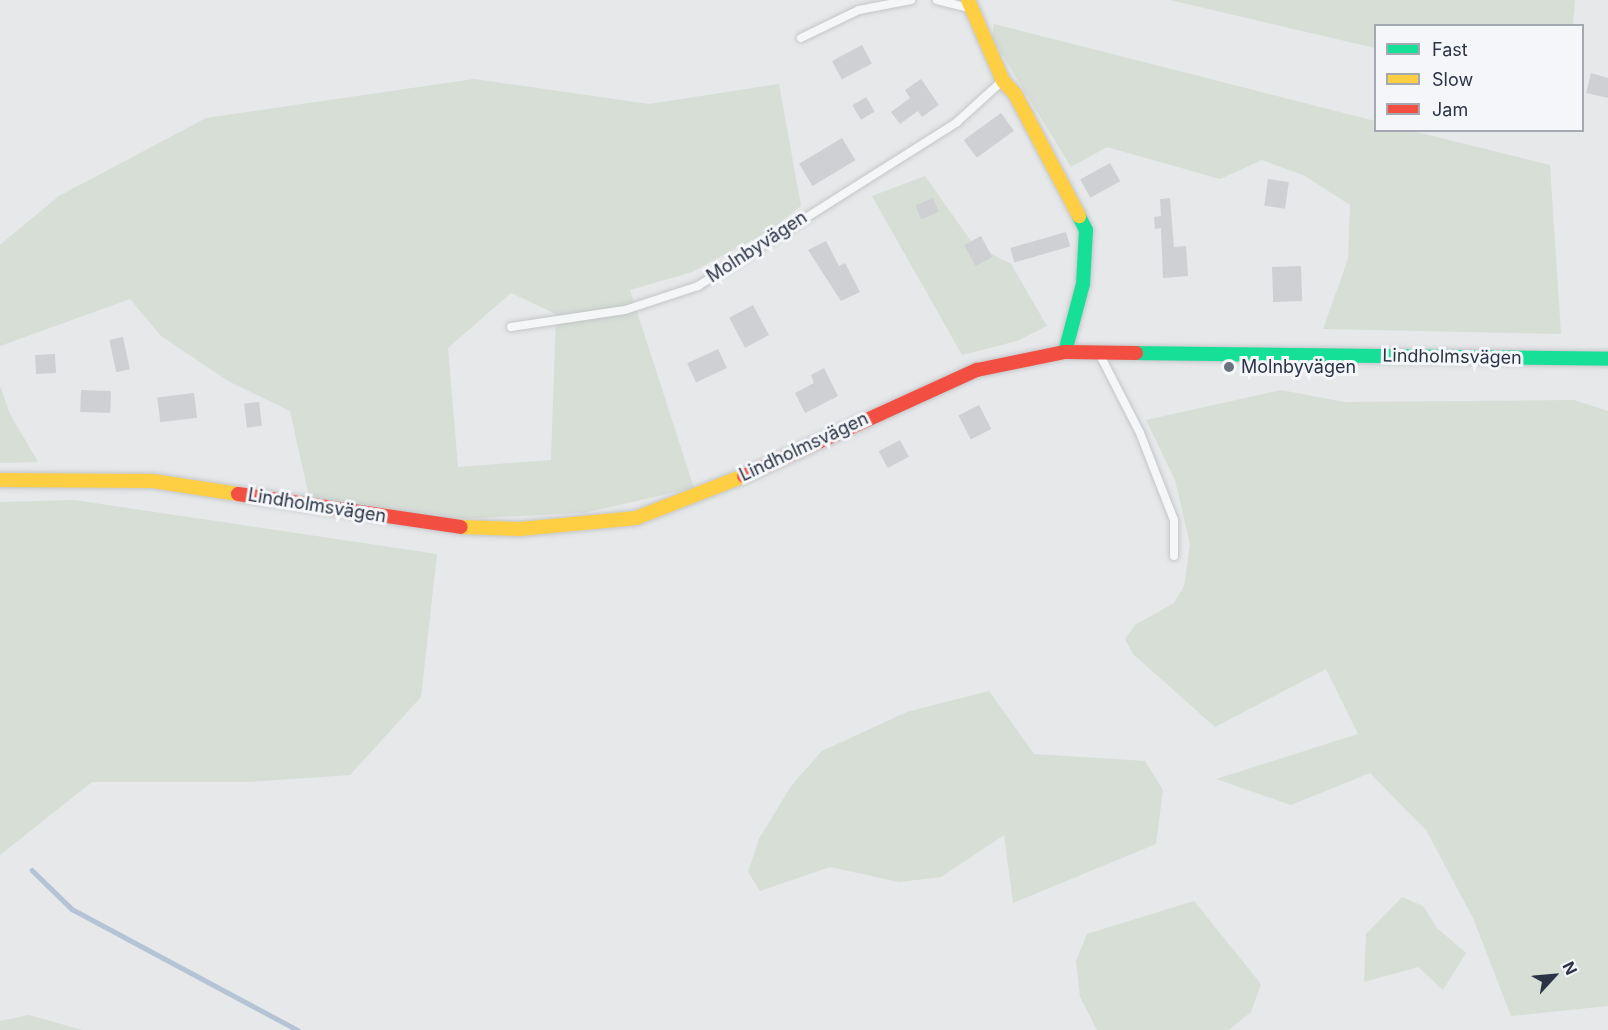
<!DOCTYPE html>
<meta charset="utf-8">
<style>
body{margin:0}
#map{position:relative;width:1608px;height:1030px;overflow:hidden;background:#e6e8ea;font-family:Inter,sans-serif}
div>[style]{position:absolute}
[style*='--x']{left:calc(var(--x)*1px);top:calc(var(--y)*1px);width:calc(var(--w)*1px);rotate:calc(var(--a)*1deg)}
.green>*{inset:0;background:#d6ded6}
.stream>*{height:4.5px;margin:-2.25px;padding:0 2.25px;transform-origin:2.25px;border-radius:2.25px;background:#b4c4d5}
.building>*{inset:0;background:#ced0d3;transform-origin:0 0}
.roads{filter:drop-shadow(0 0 2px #c4c6c8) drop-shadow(0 0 2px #c4c6c8)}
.lane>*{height:8px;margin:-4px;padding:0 4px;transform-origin:4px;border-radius:4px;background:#f5f6f7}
.fast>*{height:14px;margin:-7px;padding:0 7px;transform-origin:7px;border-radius:7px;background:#16e098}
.slow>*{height:14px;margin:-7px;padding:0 7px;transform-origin:7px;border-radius:7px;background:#ffcf43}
.jam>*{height:14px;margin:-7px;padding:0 7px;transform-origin:7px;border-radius:7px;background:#f24e42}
.dots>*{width:16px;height:16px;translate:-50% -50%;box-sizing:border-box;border:3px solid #f4f6f9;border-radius:50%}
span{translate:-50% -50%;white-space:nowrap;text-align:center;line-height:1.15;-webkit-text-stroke:6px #f4f6f9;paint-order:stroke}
.street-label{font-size:18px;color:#2b3445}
.poi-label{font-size:18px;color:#2b3445}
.left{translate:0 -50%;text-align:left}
.legend{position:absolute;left:1374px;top:24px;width:210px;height:108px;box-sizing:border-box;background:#f4f6f9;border:2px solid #a4a8b1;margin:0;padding:8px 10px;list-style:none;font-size:18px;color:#2b3445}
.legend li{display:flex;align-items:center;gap:12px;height:30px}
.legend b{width:30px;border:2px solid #a4a8b1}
.north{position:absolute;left:1524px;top:946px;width:60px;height:60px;-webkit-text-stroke:4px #f4f6f9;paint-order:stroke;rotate:64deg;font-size:16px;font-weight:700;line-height:24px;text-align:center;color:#2b3445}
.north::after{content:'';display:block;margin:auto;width:21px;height:27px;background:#2b3445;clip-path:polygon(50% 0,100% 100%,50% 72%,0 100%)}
</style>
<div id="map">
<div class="green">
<i style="clip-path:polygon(1170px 0,1575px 0,1573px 25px,1376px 26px,1375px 48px)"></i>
<i style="clip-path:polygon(994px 24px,1375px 121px,1376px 130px,1413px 131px,1550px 165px,1561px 334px,1323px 329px,1348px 259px,1350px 205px,1305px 176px,1262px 160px,1220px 179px,1107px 147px,1071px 167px,992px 38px)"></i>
<i style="clip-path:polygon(evenodd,474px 79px,649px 104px,779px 84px,801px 206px,769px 231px,692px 272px,630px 290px,694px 488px,584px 513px,458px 519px,309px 497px,290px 411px,228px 381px,161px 336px,130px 299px,0 346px,0 245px,59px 196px,206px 118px,474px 79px,511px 293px,556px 314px,551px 460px,458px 467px,448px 348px,511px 293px)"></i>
<i style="clip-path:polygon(925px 176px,973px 244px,1011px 264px,1047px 326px,1017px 341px,962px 355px,872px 196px)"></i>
<i style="clip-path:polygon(0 386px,10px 414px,38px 462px,0 463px)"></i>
<i style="clip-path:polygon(1281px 390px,1344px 402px,1574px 400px,1608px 411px,1608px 1006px,1511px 1016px,1473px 918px,1426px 830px,1370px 773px,1291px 805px,1216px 779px,1358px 734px,1326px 669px,1215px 727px,1133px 654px,1125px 639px,1135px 625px,1174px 603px,1184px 586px,1190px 544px,1175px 480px,1146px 420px)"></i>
<i style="clip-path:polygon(74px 500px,437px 554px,421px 697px,350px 775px,248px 782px,92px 782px,0 855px,0 502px)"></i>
<i style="clip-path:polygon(989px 691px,1034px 754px,1145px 761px,1163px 790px,1156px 844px,1013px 903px,1004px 835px,941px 877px,899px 882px,830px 867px,760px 891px,748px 872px,759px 839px,791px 786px,822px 751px,907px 712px)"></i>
<i style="clip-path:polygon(1402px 897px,1423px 906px,1437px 928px,1466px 953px,1443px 990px,1418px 967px,1364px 982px,1366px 934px)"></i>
<i style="clip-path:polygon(1194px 901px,1261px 984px,1251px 1012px,1229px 1030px,1097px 1030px,1080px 997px,1076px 961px,1087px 934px)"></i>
<i style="clip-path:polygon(29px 1015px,82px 1030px,0 1030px,0 1021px)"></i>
</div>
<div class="stream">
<i style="--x:32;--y:870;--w:56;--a:44.3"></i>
<i style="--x:72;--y:909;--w:256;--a:28.2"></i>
</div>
<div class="building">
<i style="left:862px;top:45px;width:21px;height:34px;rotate:62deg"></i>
<i style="clip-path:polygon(1591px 73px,1608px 78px,1608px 98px,1586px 93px)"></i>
<i style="clip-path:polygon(921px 79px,939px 105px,922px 117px,918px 111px,900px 124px,891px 112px,910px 98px,905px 90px)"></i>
<i style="left:866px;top:97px;width:17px;height:16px;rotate:59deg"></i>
<i style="left:1001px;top:113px;width:22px;height:46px;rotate:54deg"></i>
<i style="left:842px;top:138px;width:26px;height:50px;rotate:59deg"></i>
<i style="left:1110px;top:163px;width:21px;height:34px;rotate:61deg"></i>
<i style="left:1268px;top:179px;width:21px;height:27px;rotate:8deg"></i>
<i style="left:933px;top:198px;width:15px;height:19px;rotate:67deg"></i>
<i style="clip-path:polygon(1170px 198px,1174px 247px,1186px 246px,1188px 276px,1163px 278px,1161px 228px,1155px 229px,1154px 217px,1161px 216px,1160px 199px)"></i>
<i style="left:1066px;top:232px;width:15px;height:58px;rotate:74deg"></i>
<i style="left:981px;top:236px;width:24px;height:19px;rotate:62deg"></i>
<i style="clip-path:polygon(826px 241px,839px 266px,845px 263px,860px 292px,841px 301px,808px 250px)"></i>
<i style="left:1301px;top:266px;width:35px;height:29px;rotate:88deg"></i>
<i style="left:753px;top:305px;width:34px;height:27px;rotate:62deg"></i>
<i style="left:123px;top:337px;width:33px;height:14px;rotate:78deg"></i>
<i style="left:718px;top:349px;width:21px;height:34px;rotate:65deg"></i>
<i style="left:55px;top:354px;width:19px;height:20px;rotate:87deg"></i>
<i style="clip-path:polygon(824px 368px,838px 396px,805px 413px,795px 393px,814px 383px,811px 375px)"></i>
<i style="left:81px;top:390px;width:30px;height:22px;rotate:2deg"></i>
<i style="left:194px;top:393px;width:25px;height:37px;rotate:83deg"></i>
<i style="left:259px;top:402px;width:24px;height:15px;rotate:83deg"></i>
<i style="left:979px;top:405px;width:27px;height:23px;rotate:63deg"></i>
<i style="left:900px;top:440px;width:19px;height:24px;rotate:62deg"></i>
</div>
<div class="roads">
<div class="lane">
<i style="--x:937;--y:0;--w:30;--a:14"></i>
<i style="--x:801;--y:38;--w:64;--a:-25.8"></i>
<i style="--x:859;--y:10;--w:53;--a:-10.9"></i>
<i style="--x:511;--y:327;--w:115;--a:-8.5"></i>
<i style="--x:625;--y:310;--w:77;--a:-18.2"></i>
<i style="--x:698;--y:286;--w:307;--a:-32.3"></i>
<i style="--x:957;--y:122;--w:61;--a:-42.3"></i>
<i style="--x:1101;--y:357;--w:85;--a:62.8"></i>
<i style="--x:1140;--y:433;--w:93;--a:68.7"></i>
<i style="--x:1174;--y:520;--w:36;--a:90"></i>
</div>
<div class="fast">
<i style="--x:1065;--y:352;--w:70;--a:-75.2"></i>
<i style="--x:1083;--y:284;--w:54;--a:-86.8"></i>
<i style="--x:1086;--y:230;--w:16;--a:-117"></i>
<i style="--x:1136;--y:353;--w:472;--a:0.7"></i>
</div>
<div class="slow">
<i style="--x:968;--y:0;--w:88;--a:66.6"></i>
<i style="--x:1003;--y:81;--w:18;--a:47"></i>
<i style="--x:1015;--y:94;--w:138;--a:62.3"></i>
<i style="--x:0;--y:480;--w:153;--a:0.4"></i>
<i style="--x:153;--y:481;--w:86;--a:8.7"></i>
<i style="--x:461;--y:527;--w:59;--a:1.9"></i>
<i style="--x:520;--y:529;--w:117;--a:-5.4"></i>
<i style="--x:636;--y:518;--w:116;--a:-21.3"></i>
</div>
<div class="jam">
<i style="--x:744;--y:476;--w:256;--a:-24.5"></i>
<i style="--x:977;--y:370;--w:90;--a:-11.6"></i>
<i style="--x:1065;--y:352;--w:71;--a:0.8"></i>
<i style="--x:238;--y:494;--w:225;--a:8.4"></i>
</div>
</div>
<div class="dots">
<i style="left:1229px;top:367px;background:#6c737f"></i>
</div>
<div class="street-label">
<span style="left:757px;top:247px;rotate:-33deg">Molnbyvägen</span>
<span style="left:1452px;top:357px;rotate:1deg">Lindholmsvägen</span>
<span style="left:804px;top:447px;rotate:-25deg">Lindholmsvägen</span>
<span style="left:317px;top:506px;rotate:9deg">Lindholmsvägen</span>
</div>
<div class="poi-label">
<span class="left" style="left:1241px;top:367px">Molnbyvägen</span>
</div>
<ul class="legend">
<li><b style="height:8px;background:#16e098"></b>Fast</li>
<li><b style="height:8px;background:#ffcf43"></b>Slow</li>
<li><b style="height:8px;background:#f24e42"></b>Jam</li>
</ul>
<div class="north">N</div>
</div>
